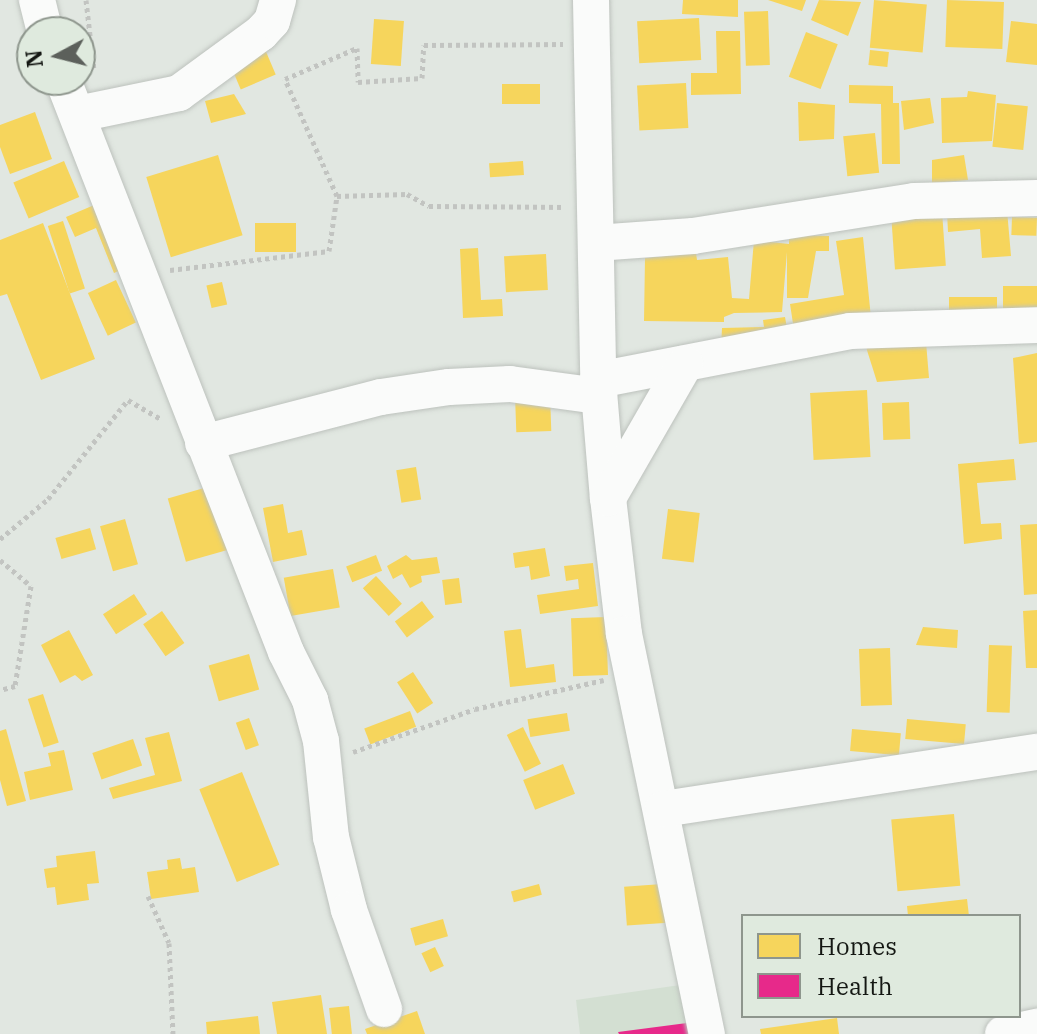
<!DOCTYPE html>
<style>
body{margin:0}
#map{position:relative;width:1037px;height:1034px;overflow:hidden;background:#e1e7e1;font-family:"IBM Plex Serif",serif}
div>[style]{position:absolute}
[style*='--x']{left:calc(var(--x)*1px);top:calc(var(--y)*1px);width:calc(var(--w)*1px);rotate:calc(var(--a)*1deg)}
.built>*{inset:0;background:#d3dfd2}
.homes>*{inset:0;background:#f6d55c;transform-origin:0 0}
.health>*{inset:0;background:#e7298a}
.path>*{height:5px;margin-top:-2.5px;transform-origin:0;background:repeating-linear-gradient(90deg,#c2c4c1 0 4px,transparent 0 8px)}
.roads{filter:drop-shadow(0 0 2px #bdc2bd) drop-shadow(0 0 2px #bdc2bd)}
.minor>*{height:36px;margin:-18px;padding:0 18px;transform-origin:18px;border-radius:18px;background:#fafbfa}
span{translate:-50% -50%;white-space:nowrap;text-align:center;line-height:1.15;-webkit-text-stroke:8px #dfeade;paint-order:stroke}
.legend{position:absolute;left:741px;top:914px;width:280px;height:104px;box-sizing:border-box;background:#dfeade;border:2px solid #8e968d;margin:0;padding:10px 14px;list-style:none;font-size:24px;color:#141713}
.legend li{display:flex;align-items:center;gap:16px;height:40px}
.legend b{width:40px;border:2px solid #8e968d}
.north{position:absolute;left:16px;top:16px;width:80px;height:80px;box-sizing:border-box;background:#dfeade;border:2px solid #8e968d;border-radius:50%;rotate:263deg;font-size:22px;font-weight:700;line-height:32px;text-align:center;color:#141713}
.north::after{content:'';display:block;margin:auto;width:28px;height:36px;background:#5c605b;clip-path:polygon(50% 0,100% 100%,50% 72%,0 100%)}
</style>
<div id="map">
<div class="built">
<i style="clip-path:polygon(694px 983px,702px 1034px,580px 1034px,576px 1000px)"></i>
</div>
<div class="homes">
<i style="clip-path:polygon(683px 0,738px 0,738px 17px,682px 14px)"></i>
<i style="clip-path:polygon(768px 0,806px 0,802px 11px)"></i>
<i style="clip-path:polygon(819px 0,861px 2px,848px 36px,811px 20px)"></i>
<i style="left:874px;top:0;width:53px;height:48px;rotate:5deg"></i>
<i style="left:947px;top:0;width:57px;height:47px;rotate:2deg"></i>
<i style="left:768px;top:11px;width:54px;height:24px;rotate:88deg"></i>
<i style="left:699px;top:18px;width:42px;height:62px;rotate:87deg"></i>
<i style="left:374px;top:19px;width:30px;height:45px;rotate:4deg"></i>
<i style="clip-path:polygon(1011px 21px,1037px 24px,1037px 65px,1006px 62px)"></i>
<i style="clip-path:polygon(716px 31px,740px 31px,741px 94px,691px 95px,691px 73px,717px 73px)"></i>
<i style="left:806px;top:32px;width:34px;height:48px;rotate:21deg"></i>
<i style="left:264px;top:47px;width:30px;height:38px;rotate:67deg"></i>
<i style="left:870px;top:50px;width:19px;height:15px;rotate:6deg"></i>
<i style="left:686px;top:83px;width:45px;height:49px;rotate:87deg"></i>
<i style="left:502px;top:84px;width:38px;height:20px"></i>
<i style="clip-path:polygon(849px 85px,893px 86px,893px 103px,899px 103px,900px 164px,882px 164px,881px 104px,849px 103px)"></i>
<i style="clip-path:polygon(968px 91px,996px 95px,992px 141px,942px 143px,941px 98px,967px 97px)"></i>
<i style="clip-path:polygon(234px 94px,246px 114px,211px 123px,205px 101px)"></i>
<i style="clip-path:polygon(930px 98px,934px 123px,904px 130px,901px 101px)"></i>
<i style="clip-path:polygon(798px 102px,835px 105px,834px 139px,799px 141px)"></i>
<i style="left:997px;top:103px;width:31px;height:44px;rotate:6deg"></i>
<i style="clip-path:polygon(35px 112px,52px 159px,10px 174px,0 147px,0 125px)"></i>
<i style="left:875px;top:133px;width:40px;height:32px;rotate:84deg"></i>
<i style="left:218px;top:155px;width:84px;height:75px;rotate:73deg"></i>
<i style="clip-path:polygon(964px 155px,968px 180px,932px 183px,932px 160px)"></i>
<i style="left:64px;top:161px;width:39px;height:55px;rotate:67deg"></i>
<i style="left:523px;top:161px;width:14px;height:34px;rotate:86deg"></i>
<i style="clip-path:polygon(106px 200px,132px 265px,114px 273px,96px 228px,75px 237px,66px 217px)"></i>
<i style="clip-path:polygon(1007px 210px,1011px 256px,982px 258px,980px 229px,948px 232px,947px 212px)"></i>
<i style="left:942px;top:211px;width:55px;height:51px;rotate:86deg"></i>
<i style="left:1012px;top:217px;width:25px;height:18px;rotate:2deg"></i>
<i style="left:63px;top:221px;width:71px;height:16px;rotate:72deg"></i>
<i style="clip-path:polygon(43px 223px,95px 359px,41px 380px,7px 294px,0 296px,0 240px)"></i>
<i style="left:255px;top:223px;width:41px;height:29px"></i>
<i style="clip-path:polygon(789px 235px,829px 236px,829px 251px,816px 251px,808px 298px,787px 298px,787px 252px,782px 312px,734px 313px,724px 317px,724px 322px,644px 321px,645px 258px,696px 253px,697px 260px,728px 257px,732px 298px,749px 299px,754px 240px,789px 244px)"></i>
<i style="clip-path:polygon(863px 237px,871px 318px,794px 330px,790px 304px,844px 295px,836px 241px)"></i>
<i style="clip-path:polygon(478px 248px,481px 300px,502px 299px,503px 316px,463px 318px,460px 249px)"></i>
<i style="left:546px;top:254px;width:36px;height:42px;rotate:87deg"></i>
<i style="left:116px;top:280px;width:47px;height:31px;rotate:65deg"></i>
<i style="left:222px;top:282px;width:23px;height:16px;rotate:77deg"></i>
<i style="left:1003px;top:286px;width:34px;height:28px"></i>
<i style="left:997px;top:297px;width:22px;height:48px;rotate:90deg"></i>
<i style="clip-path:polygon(785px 317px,788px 334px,721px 348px,722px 328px,764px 327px,763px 320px)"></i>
<i style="clip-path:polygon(926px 342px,929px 378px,877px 382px,866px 347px)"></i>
<i style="clip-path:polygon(1037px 353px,1037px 442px,1019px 444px,1013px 358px)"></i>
<i style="left:867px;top:390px;width:67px;height:57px;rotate:87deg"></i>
<i style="left:550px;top:394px;width:37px;height:35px;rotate:88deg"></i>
<i style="left:909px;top:402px;width:37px;height:27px;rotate:88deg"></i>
<i style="clip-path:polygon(1014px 459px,1016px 480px,977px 483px,981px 524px,1001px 523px,1002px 539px,964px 544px,958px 464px)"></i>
<i style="left:416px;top:467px;width:33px;height:20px;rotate:81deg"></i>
<i style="left:211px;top:486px;width:66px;height:45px;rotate:74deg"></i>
<i style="clip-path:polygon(283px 504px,288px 533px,302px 530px,307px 555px,273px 562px,263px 508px)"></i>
<i style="left:668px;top:509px;width:32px;height:50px;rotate:7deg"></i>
<i style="left:125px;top:519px;width:47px;height:26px;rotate:74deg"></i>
<i style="clip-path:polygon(1037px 524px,1037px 594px,1024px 595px,1020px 525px)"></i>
<i style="left:90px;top:528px;width:22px;height:36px;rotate:74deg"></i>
<i style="clip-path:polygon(545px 548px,550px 576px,531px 580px,529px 566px,515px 568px,513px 553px)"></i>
<i style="left:376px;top:555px;width:17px;height:32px;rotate:69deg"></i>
<i style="clip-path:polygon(406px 555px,412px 560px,437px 557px,440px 573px,421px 576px,422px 582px,410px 588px,402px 574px,393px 579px,387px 566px)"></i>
<i style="clip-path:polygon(593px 563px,598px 606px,540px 614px,537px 595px,579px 589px,578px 579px,566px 581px,564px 566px)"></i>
<i style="left:333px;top:569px;width:39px;height:50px;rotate:80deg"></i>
<i style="left:376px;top:576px;width:38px;height:18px;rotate:47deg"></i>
<i style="left:459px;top:578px;width:25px;height:17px;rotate:83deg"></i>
<i style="left:134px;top:594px;width:24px;height:37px;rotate:57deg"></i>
<i style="left:422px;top:601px;width:20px;height:34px;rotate:53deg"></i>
<i style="clip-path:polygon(1037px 610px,1037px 668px,1026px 668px,1023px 611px)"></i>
<i style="left:162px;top:611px;width:39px;height:23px;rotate:55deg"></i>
<i style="left:606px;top:617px;width:58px;height:35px;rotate:88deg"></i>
<i style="clip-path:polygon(923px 627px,958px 630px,957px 648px,916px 645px)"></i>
<i style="clip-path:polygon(521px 629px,526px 668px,554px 664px,556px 682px,510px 687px,504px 631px)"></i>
<i style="clip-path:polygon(69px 630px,93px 675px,82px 681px,75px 675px,60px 683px,41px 645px)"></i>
<i style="left:989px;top:645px;width:23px;height:67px;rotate:2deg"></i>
<i style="left:890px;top:648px;width:57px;height:31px;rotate:88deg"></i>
<i style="left:249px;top:654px;width:37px;height:42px;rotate:74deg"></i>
<i style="left:413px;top:672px;width:37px;height:19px;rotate:57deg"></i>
<i style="left:43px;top:694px;width:51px;height:16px;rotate:72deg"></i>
<i style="left:410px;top:711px;width:17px;height:49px;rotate:69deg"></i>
<i style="left:567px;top:713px;width:18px;height:40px;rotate:81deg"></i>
<i style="left:249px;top:718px;width:29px;height:14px;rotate:70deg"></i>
<i style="left:907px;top:719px;width:59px;height:20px;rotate:5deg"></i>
<i style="left:523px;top:727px;width:41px;height:18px;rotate:64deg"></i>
<i style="clip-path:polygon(6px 729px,26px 801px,7px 806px,0 780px,0 731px)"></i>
<i style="left:852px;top:729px;width:49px;height:22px;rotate:5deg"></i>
<i style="clip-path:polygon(169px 732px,182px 781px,113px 799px,109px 788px,155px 775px,145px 738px)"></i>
<i style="left:133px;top:739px;width:28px;height:43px;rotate:71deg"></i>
<i style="clip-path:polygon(64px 750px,73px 790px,30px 800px,24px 772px,51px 766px,48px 753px)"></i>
<i style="left:563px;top:764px;width:32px;height:43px;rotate:68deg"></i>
<i style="left:242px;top:772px;width:100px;height:46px;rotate:68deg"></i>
<i style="left:954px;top:814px;width:72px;height:63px;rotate:85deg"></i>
<i style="clip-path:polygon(95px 851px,99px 883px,87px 884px,89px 900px,57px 905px,55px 887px,47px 888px,44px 869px,57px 867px,56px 856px)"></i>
<i style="clip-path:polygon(180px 858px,182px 869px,195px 867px,199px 892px,151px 899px,147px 872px,168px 869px,167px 860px)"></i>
<i style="left:676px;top:883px;width:39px;height:52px;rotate:86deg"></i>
<i style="left:539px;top:884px;width:11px;height:29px;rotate:75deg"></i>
<i style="clip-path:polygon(967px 899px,969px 916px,908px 916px,907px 906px)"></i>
<i style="left:443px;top:919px;width:18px;height:34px;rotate:74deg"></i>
<i style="left:435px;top:947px;width:21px;height:15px;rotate:65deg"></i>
<i style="clip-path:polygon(321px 995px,327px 1034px,277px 1034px,272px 1002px)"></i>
<i style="left:349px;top:1006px;width:28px;height:20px;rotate:84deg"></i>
<i style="clip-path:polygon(417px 1011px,425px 1034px,367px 1034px,365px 1029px)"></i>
<i style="clip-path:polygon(258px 1016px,260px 1034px,207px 1034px,206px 1022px)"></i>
<i style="clip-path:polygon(837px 1018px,839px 1034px,761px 1034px,760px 1029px)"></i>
</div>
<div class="health">
<i style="clip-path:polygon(687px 1023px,688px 1034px,619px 1034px,618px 1032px)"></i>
</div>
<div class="path">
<i style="--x:86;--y:0;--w:70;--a:83.5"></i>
<i style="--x:337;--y:196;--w:128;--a:-114"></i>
<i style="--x:285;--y:79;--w:78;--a:-23.3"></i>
<i style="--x:357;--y:48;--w:34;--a:88"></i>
<i style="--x:358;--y:82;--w:64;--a:-3.6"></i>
<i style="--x:422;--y:78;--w:33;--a:-87"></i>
<i style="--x:424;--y:45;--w:139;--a:-0.4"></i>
<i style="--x:170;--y:270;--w:160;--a:-6.8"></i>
<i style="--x:329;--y:251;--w:56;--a:-81.7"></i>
<i style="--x:337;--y:196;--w:70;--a:-1.6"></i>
<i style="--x:407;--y:194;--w:25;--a:29"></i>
<i style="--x:429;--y:206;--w:136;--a:0.4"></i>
<i style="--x:0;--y:539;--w:62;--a:-39.8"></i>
<i style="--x:48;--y:499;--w:127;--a:-51.1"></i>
<i style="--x:128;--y:400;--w:38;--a:30"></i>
<i style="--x:0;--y:560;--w:40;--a:40"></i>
<i style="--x:31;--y:586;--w:101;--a:99.1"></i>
<i style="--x:15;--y:686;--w:16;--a:165"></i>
<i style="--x:353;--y:752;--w:129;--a:-19.4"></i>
<i style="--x:475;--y:709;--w:132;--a:-12.7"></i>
<i style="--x:148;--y:896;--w:51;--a:65.9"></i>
<i style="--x:169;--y:943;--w:91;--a:87.5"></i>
</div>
<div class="roads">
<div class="minor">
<i style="--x:37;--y:0;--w:33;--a:76"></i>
<i style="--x:591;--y:0;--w:380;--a:88.9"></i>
<i style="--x:598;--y:380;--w:118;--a:85.2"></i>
<i style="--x:608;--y:498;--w:137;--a:83.3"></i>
<i style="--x:624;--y:634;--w:409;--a:78.3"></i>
<i style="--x:63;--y:80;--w:614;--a:68.7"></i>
<i style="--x:286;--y:652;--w:54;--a:63.4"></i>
<i style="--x:310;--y:700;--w:42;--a:75"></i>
<i style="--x:321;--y:741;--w:97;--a:84.1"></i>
<i style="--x:331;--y:837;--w:75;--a:76.1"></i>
<i style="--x:349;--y:910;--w:105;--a:70.5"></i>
<i style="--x:78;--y:114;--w:103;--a:-11.7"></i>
<i style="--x:179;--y:93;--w:102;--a:-36.2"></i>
<i style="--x:261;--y:33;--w:16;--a:-47"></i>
<i style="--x:272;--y:21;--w:22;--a:-74"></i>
<i style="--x:596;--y:243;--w:97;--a:-4.1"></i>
<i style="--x:693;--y:236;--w:224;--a:-9"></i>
<i style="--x:914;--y:201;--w:123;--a:-1.4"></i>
<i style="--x:598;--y:380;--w:257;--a:-11"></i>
<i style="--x:850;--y:331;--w:187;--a:-1.8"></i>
<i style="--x:203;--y:443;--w:184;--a:-14.5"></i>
<i style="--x:381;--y:397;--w:69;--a:-8.4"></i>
<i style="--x:449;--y:387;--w:61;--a:-2.8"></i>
<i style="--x:510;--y:384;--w:90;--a:7.7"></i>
<i style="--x:608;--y:498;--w:155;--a:-60.1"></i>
<i style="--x:663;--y:809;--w:378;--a:-8.7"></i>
<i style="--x:1003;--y:1034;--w:35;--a:-12"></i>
</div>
</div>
<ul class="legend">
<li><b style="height:22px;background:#f6d55c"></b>Homes</li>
<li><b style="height:22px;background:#e7298a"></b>Health</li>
</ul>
<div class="north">N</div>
</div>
